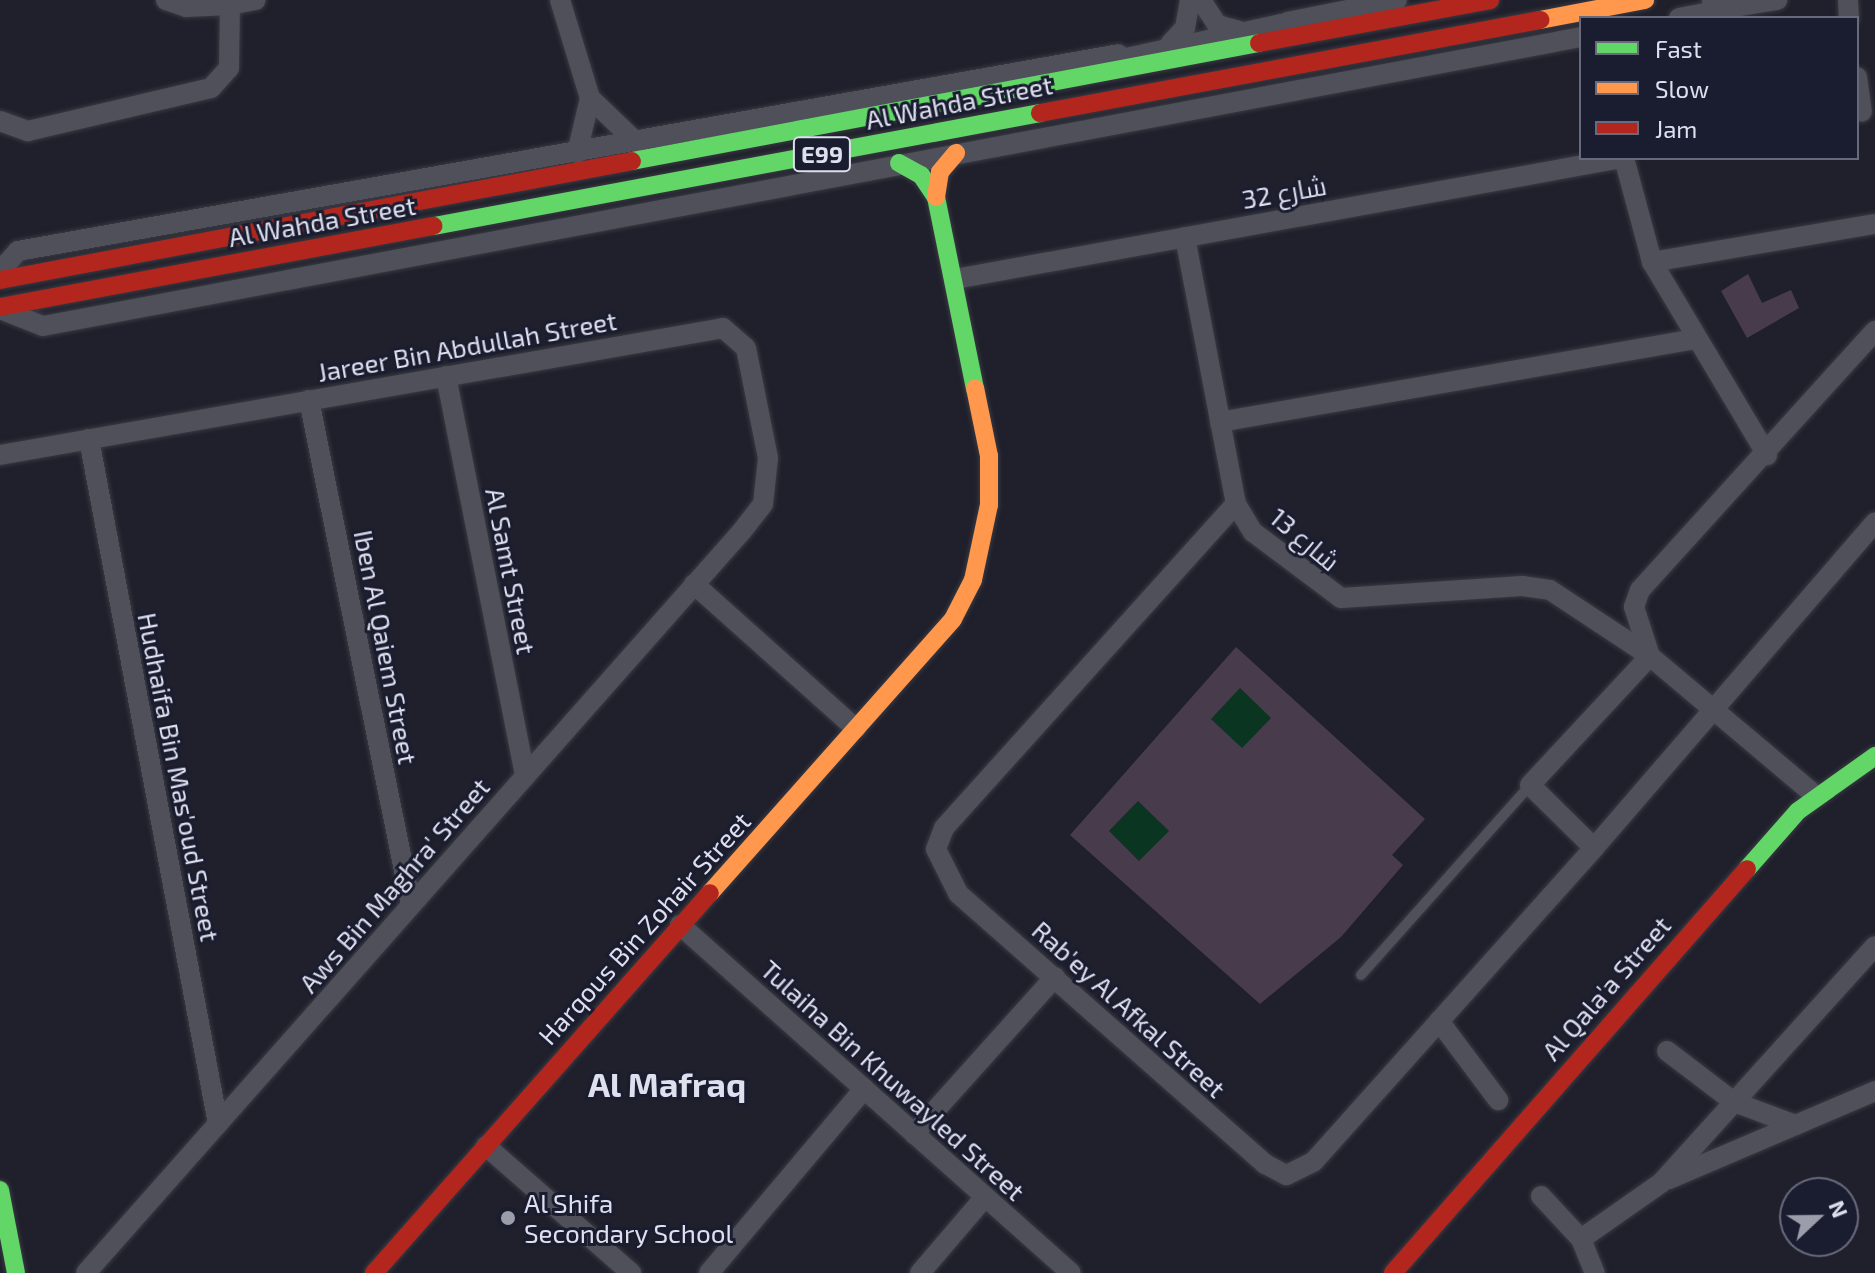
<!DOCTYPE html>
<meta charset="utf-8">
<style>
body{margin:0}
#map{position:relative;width:1875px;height:1273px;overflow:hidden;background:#1f202b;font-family:"Exo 2",Cairo,sans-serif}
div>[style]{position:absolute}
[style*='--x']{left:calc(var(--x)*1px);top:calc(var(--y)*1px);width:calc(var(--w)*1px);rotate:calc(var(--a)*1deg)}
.green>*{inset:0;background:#0a3621;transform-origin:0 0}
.building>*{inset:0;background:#483b4c}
.roads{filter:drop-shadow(0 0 2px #393a43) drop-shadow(0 0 2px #393a43)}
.lane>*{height:10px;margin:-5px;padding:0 5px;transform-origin:5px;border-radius:5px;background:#4f5059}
.street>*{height:20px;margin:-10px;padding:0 10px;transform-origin:10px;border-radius:10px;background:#4f5059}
.fast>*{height:18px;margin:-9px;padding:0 9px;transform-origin:9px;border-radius:9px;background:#63d668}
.slow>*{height:18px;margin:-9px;padding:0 9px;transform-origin:9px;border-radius:9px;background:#ff974d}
.jam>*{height:18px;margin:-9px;padding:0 9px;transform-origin:9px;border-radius:9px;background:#b3261e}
.dots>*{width:22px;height:22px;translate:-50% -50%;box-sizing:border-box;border:4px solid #1a1c30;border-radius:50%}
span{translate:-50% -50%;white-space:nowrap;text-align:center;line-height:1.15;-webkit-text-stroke:6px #1a1c30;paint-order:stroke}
.shield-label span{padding:2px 6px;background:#1a1c30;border:2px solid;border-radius:6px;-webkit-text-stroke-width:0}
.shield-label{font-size:24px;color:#dee0ee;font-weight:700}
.street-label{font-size:26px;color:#dee0ee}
.poi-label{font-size:26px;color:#dee0ee}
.left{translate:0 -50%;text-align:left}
.district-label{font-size:34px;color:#dee0ee;font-weight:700}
.legend{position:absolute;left:1579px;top:16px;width:280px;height:144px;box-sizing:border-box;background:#1a1c30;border:2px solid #686a7c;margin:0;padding:10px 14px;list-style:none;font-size:24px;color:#dee0ee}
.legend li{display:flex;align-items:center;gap:16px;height:40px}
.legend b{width:40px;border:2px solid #686a7c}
.north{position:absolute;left:1779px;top:1177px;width:80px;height:80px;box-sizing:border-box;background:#1a1c30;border:2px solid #686a7c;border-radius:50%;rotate:68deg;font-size:22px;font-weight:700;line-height:32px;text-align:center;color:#dee0ee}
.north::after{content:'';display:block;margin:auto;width:28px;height:36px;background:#9b9daa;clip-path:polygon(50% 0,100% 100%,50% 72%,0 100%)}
</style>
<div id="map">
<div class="green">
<i style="left:1240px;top:688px;width:43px;height:42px;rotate:44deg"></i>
<i style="left:1138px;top:801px;width:43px;height:42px;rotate:44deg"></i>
</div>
<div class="building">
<i style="clip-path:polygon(1748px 274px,1762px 303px,1791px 290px,1799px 308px,1747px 338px,1721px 291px)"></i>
<i style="clip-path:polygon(evenodd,1236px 647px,1425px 819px,1392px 855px,1403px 865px,1341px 937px,1260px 1004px,1070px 835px,1236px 647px,1240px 688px,1271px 718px,1242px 748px,1211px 719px,1240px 688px,1236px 647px,1138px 801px,1169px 831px,1139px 861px,1109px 831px,1138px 801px)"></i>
</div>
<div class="roads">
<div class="lane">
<i style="--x:1361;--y:975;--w:254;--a:-48.3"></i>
</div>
<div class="street">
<i style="--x:166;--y:0;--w:21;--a:19"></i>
<i style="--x:186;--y:7;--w:44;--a:-2.6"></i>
<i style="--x:560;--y:0;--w:102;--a:73"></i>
<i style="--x:590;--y:98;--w:64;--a:43.7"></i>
<i style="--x:1201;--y:0;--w:30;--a:57"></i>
<i style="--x:1217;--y:25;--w:23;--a:15"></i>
<i style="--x:1712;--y:0;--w:19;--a:25"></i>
<i style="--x:1729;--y:8;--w:49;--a:-9.5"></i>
<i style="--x:1848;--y:0;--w:18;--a:87"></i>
<i style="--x:1679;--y:18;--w:52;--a:-11.1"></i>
<i style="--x:1287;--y:22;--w:112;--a:-11.3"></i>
<i style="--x:1170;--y:44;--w:22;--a:-47"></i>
<i style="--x:1185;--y:28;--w:28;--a:-80"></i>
<i style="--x:1108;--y:62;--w:177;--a:-12.4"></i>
<i style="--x:1281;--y:24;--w:25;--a:11"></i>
<i style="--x:1857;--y:77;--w:35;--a:82"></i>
<i style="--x:0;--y:121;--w:30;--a:20"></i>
<i style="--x:28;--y:131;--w:188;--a:-13.2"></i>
<i style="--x:211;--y:88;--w:27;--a:-48"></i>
<i style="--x:229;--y:68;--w:63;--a:-89.1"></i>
<i style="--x:230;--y:5;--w:26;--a:-11"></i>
<i style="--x:577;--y:153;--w:57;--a:-76.7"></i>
<i style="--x:1624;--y:158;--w:108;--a:74.9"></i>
<i style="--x:1652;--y:262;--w:225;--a:59.2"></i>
<i style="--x:1185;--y:237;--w:272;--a:79.2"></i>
<i style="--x:1236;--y:504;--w:33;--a:59"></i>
<i style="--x:1253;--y:532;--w:110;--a:36.9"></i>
<i style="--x:1341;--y:598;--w:181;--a:-3.8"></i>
<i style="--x:1522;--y:586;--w:28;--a:8"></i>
<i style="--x:1550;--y:590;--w:120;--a:33.4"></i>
<i style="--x:1650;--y:656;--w:176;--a:132.9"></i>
<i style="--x:1530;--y:785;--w:90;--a:44.5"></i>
<i style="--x:1594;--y:848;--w:421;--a:131.8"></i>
<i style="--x:1313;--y:1162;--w:30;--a:154"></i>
<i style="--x:1286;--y:1175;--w:24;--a:-152"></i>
<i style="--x:1265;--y:1164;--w:409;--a:-138.6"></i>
<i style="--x:958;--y:893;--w:49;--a:-116.6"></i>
<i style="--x:936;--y:849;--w:22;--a:-69"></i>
<i style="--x:944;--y:828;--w:436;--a:-48"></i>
<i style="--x:1652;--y:262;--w:226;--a:-9.7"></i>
<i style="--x:0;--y:271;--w:27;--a:-48"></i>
<i style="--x:18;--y:251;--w:1118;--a:-10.14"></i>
<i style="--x:955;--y:279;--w:678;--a:-10.28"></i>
<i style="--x:0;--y:309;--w:46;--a:21.6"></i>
<i style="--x:43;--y:326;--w:1565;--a:-10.64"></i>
<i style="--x:446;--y:376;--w:408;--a:78.8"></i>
<i style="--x:309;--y:400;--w:515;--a:78.58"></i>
<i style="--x:1220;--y:422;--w:479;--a:-9.9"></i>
<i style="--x:89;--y:439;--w:697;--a:79.33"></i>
<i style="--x:0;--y:455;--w:734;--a:-9.96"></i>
<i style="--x:723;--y:328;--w:30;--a:41"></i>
<i style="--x:746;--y:348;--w:112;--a:78.7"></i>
<i style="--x:768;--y:458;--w:46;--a:96.2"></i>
<i style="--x:763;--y:504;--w:34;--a:128"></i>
<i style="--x:742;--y:531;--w:990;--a:131.48"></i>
<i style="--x:694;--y:584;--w:217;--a:41.8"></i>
<i style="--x:1816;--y:796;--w:217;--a:-139.9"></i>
<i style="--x:1650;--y:656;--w:52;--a:-108.1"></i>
<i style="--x:1634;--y:607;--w:18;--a:-71"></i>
<i style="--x:1640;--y:590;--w:350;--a:-47.8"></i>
<i style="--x:1594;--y:848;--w:430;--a:-49.2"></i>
<i style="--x:680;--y:925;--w:523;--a:41.67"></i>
<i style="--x:1439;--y:1021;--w:99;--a:53.2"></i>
<i style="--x:1667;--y:1051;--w:84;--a:37.3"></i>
<i style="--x:1734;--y:1102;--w:66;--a:20.4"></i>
<i style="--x:914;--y:1134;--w:211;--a:-48.1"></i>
<i style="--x:486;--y:1146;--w:193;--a:41.2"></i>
<i style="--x:1669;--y:1179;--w:224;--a:-23.1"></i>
<i style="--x:1541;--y:1196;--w:59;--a:47.1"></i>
<i style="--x:1581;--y:1239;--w:37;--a:68"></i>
<i style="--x:1581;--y:1239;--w:98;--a:-35"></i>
<i style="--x:1661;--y:1183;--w:319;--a:-47.9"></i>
<i style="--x:709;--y:1273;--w:241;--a:-49.9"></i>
<i style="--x:920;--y:1273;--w:100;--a:-49.5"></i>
</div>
<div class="fast">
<i style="--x:632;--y:161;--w:638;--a:-10.66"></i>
<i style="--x:899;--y:163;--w:25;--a:29"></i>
<i style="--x:921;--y:175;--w:27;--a:56"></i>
<i style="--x:936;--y:197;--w:195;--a:78.5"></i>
<i style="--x:434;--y:226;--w:616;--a:-10.56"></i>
<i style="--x:1747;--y:869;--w:77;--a:-48.7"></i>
<i style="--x:1798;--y:811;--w:95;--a:-35.5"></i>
<i style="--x:0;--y:1190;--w:85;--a:79.1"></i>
</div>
<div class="slow">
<i style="--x:1540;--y:20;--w:107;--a:-10.8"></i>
<i style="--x:936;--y:197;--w:25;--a:-81"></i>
<i style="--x:940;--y:172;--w:25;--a:-50"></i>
<i style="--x:710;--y:893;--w:366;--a:-48.4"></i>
<i style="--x:953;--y:619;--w:44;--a:-62.9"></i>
<i style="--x:973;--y:580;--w:77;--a:-78"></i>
<i style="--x:989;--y:505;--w:49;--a:-90"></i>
<i style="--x:989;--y:456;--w:69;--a:-101.6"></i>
</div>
<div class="jam">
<i style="--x:1259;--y:43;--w:235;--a:-10.5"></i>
<i style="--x:1040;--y:113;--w:509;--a:-10.54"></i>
<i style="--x:0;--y:280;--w:643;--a:-10.66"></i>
<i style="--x:0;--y:307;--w:441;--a:-10.6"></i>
<i style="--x:374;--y:1273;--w:507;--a:-48.52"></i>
<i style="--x:1393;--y:1273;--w:537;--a:-48.77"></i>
</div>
</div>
<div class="dots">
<i style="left:508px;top:1218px;background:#9b9daa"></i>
</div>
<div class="shield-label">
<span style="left:822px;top:154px">E99</span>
</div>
<div class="street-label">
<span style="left:959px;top:102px;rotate:-11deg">Al Wahda Street</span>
<span style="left:1284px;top:192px;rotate:-10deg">شارع 32</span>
<span style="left:322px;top:221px;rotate:-10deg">Al Wahda Street</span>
<span style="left:467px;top:346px;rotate:-10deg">Jareer Bin Abdullah Street</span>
<span style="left:1305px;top:539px;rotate:40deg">شارع 13</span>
<span style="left:511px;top:571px;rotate:79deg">Al Samt Street</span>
<span style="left:386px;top:647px;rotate:79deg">Iben Al Qaiem Street</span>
<span style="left:179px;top:777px;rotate:79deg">Hudhaifa Bin Mas'oud Street</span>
<span style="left:394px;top:885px;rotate:-49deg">Aws Bin Maghra' Street</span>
<span style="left:644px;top:928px;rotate:-48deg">Harqous Bin Zohair Street</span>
<span style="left:1606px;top:988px;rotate:-49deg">Al Qala'a Street</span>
<span style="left:1129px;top:1009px;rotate:42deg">Rab'ey Al Afkal Street</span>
<span style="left:893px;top:1080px;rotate:42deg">Tulaiha Bin Khuwayled Street</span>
</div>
<div class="poi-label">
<span class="left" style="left:524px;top:1218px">Al Shifa<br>Secondary School</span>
</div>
<div class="district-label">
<span style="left:667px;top:1084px">Al Mafraq</span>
</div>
<ul class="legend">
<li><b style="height:10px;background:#63d668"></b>Fast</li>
<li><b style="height:10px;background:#ff974d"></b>Slow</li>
<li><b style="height:10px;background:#b3261e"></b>Jam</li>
</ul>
<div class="north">N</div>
</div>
